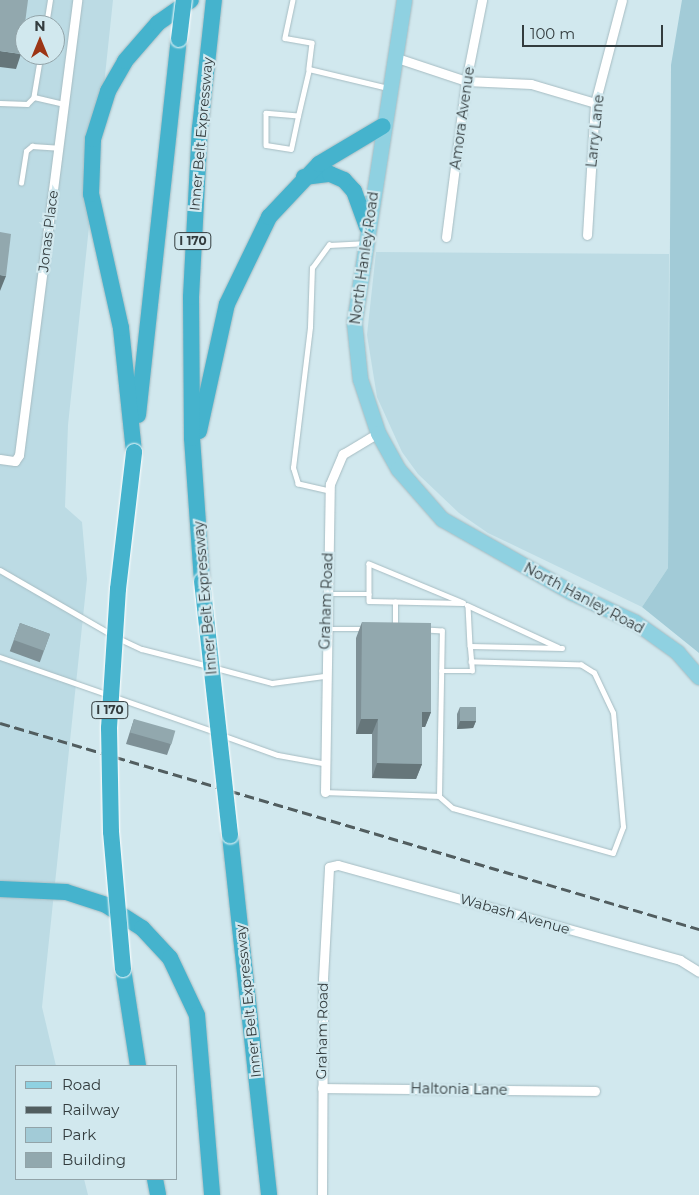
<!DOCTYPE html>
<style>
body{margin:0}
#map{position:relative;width:699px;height:1195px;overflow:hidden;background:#d1e8ee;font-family:Montserrat,sans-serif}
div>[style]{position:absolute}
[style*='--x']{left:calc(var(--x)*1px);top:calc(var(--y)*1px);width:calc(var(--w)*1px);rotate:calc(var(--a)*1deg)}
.built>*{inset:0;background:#bcdbe4}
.green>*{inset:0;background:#a2cbd7}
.roads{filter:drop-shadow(0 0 1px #a6bcc2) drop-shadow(0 0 1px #a6bcc2)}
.service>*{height:4.5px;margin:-2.25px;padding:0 2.25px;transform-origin:2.25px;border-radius:2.25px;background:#fff}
.minor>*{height:9px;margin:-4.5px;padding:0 4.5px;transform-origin:4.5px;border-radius:4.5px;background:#fff}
.primary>*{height:15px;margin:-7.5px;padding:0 7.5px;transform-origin:7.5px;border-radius:7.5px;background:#8fd1e1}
.motorway>*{height:16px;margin:-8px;padding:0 8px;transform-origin:8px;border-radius:8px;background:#45b3cd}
.rail>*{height:3px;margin-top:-1.5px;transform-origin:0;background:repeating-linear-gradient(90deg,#515d5f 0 10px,transparent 0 15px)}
.bridges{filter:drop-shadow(0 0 1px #fff) drop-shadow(0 0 1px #fff)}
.motorway-bridge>*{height:16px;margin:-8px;padding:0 8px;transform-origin:8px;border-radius:8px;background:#45b3cd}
.wall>*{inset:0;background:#7e9096;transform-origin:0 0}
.shaded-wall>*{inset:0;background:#66767a}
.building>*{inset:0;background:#92a8ae;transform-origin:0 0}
span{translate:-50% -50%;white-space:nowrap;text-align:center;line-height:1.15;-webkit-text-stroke:4.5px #d1e8ee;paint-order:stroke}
.shield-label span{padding:1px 4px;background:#d1e8ee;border:1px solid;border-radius:4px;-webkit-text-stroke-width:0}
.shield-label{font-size:12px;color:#333c3e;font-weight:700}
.street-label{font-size:14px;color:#333c3e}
.legend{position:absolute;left:15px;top:1065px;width:162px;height:115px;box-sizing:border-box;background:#d1e8ee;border:1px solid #92a3a8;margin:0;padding:6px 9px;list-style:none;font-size:15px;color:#333c3e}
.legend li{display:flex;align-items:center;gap:10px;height:25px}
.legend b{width:25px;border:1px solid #92a3a8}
.north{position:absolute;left:15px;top:15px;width:50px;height:50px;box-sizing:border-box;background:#d1e8ee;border:1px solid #92a3a8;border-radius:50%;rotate:0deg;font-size:14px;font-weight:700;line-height:20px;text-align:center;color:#333c3e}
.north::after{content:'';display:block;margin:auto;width:18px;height:22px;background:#9c3515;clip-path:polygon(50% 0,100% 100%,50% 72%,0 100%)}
.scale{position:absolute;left:522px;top:25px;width:141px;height:22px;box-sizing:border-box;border:2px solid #333c3e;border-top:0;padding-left:6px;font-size:15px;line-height:18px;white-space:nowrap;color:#333c3e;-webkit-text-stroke:4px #d1e8ee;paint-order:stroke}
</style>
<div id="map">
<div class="built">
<i style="clip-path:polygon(evenodd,0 0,113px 0,68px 425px,65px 507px,82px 522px,87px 579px,42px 1007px,56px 1066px,16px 1066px,16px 1179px,84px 1179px,88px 1195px,0 1195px,0 0,25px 25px,55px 25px,55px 55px,25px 55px,25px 25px)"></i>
<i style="clip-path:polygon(376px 252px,669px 254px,668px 568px,642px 607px,488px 533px,459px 513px,418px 474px,402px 452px,377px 397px,367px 335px)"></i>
</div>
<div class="green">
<i style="clip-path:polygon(682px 0,699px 0,699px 653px,642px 607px,668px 568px,671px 65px)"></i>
</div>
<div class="roads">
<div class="service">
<i style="--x:293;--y:0;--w:39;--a:102"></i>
<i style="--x:285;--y:38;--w:27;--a:10"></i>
<i style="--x:312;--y:43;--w:26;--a:97"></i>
<i style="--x:309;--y:69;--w:81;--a:13.5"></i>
<i style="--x:46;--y:25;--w:25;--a:-81"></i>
<i style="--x:41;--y:55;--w:43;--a:99.5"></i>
<i style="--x:34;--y:97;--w:31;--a:13"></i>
<i style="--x:0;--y:103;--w:27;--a:2"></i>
<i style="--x:27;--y:104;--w:10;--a:-45"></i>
<i style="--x:298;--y:116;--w:32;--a:-175"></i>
<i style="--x:266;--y:113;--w:32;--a:90"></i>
<i style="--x:266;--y:145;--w:25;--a:9"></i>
<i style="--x:291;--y:149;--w:34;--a:-78"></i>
<i style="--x:298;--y:116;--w:48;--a:-76.8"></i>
<i style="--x:21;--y:183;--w:32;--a:-81"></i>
<i style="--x:26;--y:151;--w:8;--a:-40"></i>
<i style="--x:32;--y:146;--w:26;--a:4"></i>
<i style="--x:329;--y:491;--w:32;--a:-167"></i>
<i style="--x:298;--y:484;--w:17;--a:-107"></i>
<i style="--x:293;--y:468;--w:142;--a:-83.1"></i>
<i style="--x:310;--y:327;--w:59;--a:-88.1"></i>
<i style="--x:312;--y:268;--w:29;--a:-54"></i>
<i style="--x:329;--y:245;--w:34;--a:-3"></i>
<i style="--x:0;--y:570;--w:128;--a:30"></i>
<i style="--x:328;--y:594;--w:41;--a:0"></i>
<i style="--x:369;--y:594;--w:7;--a:90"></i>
<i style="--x:369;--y:601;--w:94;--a:1.2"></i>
<i style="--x:463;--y:603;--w:102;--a:-157.5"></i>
<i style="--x:369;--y:564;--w:30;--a:90"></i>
<i style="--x:467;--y:605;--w:100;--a:24.8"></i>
<i style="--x:468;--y:606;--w:40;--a:87.1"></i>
<i style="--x:470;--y:646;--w:92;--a:1.2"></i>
<i style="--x:395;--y:628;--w:26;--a:-90"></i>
<i style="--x:327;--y:629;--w:37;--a:0"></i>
<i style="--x:118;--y:638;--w:26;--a:25"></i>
<i style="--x:142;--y:649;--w:68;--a:14.4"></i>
<i style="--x:0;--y:657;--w:228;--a:19.2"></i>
<i style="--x:216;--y:668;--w:58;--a:15"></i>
<i style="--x:272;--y:683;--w:52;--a:-7.7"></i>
<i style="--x:441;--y:671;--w:31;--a:0"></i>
<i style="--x:472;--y:671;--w:25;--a:-95"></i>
<i style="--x:222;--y:735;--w:59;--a:19.7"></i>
<i style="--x:278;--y:755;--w:45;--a:10.3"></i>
<i style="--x:325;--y:792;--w:114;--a:2"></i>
<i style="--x:439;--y:796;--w:165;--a:-89"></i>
<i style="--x:442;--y:631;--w:15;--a:-176"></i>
<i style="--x:439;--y:796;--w:18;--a:41"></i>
<i style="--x:453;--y:808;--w:166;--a:15.7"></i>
<i style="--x:613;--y:853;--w:28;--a:-69"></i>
<i style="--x:623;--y:827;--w:114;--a:-95"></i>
<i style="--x:613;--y:713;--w:44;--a:-115.4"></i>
<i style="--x:594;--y:673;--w:15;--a:-148"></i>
<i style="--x:581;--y:665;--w:110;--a:-178.4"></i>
</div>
<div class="minor">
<i style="--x:394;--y:57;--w:76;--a:18.4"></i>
<i style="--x:466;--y:81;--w:65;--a:2.6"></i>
<i style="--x:531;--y:84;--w:67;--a:16.5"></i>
<i style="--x:587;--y:235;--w:132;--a:-86.5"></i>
<i style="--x:595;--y:103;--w:106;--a:-75.3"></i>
<i style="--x:446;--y:237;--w:157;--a:-82.7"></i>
<i style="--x:466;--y:81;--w:83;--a:-78.8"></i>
<i style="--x:0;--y:459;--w:15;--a:8"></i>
<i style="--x:15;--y:461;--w:7;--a:-56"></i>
<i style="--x:19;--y:455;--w:459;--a:-82.7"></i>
<i style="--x:325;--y:792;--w:308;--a:-89.1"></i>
<i style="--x:330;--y:484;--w:33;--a:-67"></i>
<i style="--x:343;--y:454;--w:41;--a:-31"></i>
<i style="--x:322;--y:1088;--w:273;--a:0.6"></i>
<i style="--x:322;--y:1195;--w:216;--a:-89.7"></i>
<i style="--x:323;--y:979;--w:112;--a:-86.9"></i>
<i style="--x:329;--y:867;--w:9;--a:-13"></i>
<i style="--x:338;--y:865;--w:355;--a:15.5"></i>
<i style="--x:680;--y:960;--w:22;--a:32"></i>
</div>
<div class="primary">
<i style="--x:404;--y:0;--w:326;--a:98.8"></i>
<i style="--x:354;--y:322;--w:57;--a:84"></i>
<i style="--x:360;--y:379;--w:57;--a:71.6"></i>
<i style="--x:378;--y:433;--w:41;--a:60.9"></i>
<i style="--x:398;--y:469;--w:67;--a:48.7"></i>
<i style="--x:442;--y:519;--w:150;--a:29.5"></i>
<i style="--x:573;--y:593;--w:68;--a:25.1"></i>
<i style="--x:635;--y:622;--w:52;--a:35.5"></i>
<i style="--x:677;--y:652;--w:33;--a:49"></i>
</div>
<div class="motorway">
<i style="--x:304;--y:177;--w:26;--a:-7"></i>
<i style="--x:330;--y:174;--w:15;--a:23"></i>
<i style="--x:344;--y:180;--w:15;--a:48"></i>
<i style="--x:354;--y:191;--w:38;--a:70"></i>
<i style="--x:138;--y:415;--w:378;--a:-83.8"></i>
<i style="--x:199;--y:431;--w:130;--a:-77.6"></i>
<i style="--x:227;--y:304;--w:97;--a:-64.2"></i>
<i style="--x:269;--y:217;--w:73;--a:-46.7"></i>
<i style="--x:319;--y:164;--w:74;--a:-30.7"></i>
<i style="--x:134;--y:452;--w:125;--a:-96"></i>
<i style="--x:121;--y:328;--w:137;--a:-102.6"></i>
<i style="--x:91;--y:194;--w:55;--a:-87.9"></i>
<i style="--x:93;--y:139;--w:50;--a:-72.6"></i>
<i style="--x:108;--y:91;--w:34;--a:-60"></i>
<i style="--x:125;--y:61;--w:50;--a:-49"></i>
<i style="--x:158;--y:23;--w:40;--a:-34.9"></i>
<i style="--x:202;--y:581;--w:143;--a:-94"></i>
<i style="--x:192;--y:438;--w:141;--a:-90.4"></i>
<i style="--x:191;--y:297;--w:169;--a:-87"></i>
<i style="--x:200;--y:128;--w:129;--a:-83.8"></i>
<i style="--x:230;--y:835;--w:362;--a:83.8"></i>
<i style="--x:0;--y:889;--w:66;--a:2.6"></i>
<i style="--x:66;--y:892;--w:42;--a:18"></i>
<i style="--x:106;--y:905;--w:43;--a:32.6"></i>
<i style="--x:142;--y:928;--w:41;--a:47"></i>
<i style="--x:170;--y:958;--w:63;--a:64.7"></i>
<i style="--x:197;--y:1015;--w:181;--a:85.2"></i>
<i style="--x:123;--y:969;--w:98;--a:81.2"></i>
<i style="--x:155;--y:1179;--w:16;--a:79"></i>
</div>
</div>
<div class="rail">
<i style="--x:0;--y:723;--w:729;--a:16.42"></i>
</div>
<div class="bridges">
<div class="motorway-bridge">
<i style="--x:179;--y:39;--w:39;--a:-83"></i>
<i style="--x:202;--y:581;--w:256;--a:83.7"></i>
<i style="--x:123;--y:969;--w:138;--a:-95"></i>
<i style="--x:111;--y:832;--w:104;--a:-91.1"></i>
<i style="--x:109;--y:728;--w:139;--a:-86.3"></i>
<i style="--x:118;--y:589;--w:138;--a:-83.3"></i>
</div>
</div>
<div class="wall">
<i style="clip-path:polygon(362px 622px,431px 712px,425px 727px,422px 727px,422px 764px,416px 779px,372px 778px,372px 734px,356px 734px,356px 638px)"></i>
<i style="left:20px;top:623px;width:32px;height:30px;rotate:20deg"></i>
<i style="clip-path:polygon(460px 707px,476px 721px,473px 728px,457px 729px,457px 714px)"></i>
<i style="clip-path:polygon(134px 719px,171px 744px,167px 755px,126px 744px)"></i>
</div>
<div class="shaded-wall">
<i style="clip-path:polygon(0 51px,21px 54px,16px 69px,0 67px)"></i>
<i style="clip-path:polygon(0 275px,6px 276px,0 291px)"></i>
<i style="clip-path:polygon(422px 712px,431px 712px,425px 727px,417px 727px)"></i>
<i style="clip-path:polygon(361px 719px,378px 719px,372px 734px,356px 734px)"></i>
<i style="clip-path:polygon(460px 721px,476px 721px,473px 728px,457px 729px)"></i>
<i style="clip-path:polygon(377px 763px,422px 764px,416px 779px,372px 778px)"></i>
</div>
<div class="building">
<i style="clip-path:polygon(0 0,28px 0,21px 54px,0 51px)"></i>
<i style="clip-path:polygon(0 232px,11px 234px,6px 276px,0 275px)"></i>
<i style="clip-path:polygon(362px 622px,431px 623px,431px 712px,422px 712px,422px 764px,377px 763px,378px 719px,361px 719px)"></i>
<i style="left:20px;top:623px;width:32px;height:18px;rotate:20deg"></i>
<i style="left:460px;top:707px;width:16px;height:14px"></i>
<i style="left:134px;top:719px;width:43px;height:14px;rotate:16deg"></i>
</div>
<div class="shield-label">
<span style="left:193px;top:241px">I 170</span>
<span style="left:110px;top:710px">I 170</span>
</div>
<div class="street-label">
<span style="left:462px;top:118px;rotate:-82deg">Amora Avenue</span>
<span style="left:595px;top:131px;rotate:-84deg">Larry Lane</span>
<span style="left:201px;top:134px;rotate:-85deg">Inner Belt Expressway</span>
<span style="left:48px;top:231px;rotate:-83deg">Jonas Place</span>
<span style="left:364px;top:258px;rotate:-82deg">North Hanley Road</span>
<span style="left:205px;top:598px;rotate:-95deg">Inner Belt Expressway</span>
<span style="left:584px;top:598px;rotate:28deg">North Hanley Road</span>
<span style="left:326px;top:601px;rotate:-88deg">Graham Road</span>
<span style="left:515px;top:914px;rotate:16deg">Wabash Avenue</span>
<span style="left:248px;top:1001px;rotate:-96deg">Inner Belt Expressway</span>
<span style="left:322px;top:1031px;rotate:-89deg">Graham Road</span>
<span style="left:459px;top:1089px;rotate:1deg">Haltonia Lane</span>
</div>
<ul class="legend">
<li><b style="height:6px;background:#8fd1e1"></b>Road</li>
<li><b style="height:6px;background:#515d5f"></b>Railway</li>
<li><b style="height:14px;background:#a2cbd7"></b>Park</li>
<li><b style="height:14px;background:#92a8ae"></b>Building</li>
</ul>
<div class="north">N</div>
<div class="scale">100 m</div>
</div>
